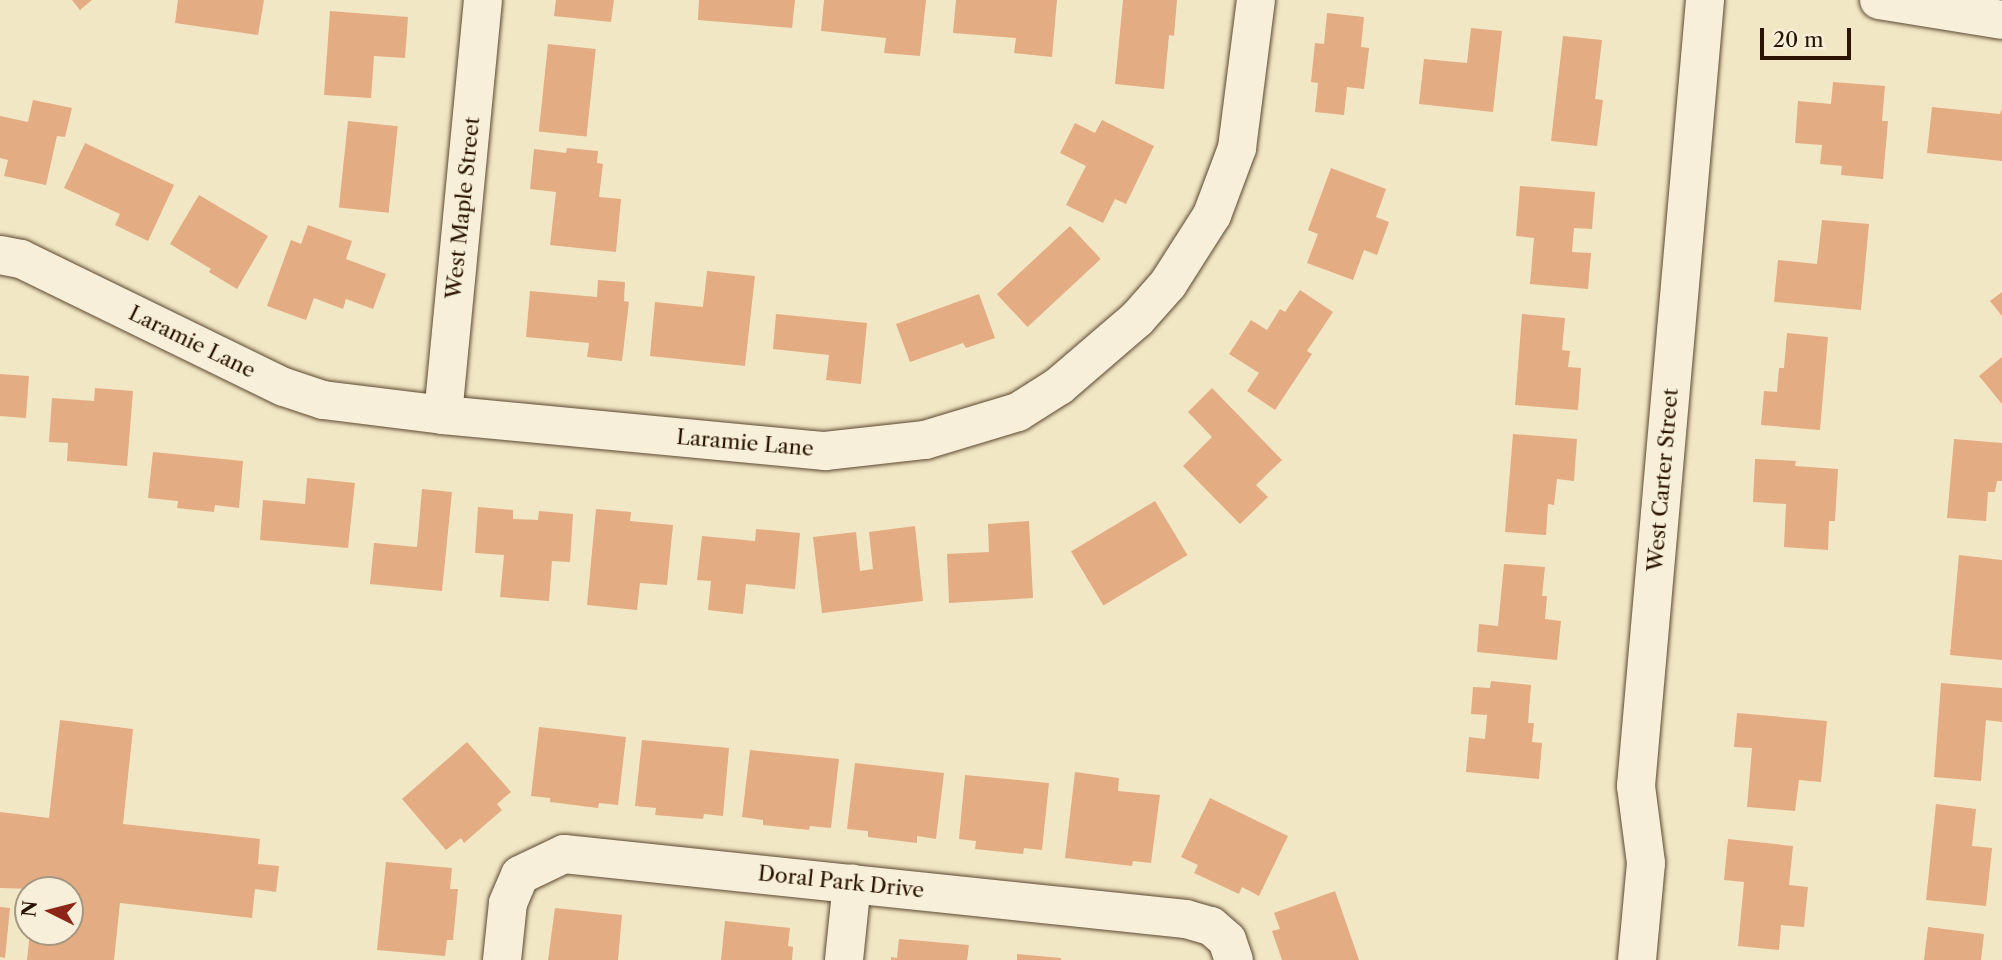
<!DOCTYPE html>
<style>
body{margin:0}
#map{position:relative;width:2002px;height:960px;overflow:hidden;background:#f2e7c5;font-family:"Libre Caslon Text",serif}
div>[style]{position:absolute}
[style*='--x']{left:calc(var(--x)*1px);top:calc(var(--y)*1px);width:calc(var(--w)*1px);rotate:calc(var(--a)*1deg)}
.building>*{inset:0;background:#e4ac83;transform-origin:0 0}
.roads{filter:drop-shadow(0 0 2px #5c4831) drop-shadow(0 0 2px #5c4831)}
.minor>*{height:38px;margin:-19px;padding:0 19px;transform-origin:19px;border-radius:19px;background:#f7efd9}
span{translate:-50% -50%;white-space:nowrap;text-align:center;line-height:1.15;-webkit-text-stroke:6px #f7efd9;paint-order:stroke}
.street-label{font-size:21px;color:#2a1300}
.north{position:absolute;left:14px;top:876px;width:70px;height:70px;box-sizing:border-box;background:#f7efd9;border:2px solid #a59782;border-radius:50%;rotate:276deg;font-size:19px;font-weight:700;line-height:28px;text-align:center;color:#2a1300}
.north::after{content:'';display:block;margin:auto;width:24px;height:32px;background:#8f2418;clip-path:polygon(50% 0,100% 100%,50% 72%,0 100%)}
.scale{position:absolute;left:1760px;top:28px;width:91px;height:32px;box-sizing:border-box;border:4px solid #2a1300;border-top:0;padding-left:9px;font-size:21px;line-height:24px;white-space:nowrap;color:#2a1300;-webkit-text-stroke:5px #f7efd9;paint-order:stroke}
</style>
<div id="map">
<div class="building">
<i style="clip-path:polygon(72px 0,92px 0,80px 10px)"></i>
<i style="clip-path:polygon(178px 0,264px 0,258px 35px,175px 23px)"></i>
<i style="clip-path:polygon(556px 0,614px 0,611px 22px,554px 16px)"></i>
<i style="clip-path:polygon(699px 0,795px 0,792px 28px,698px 20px)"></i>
<i style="clip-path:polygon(824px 0,926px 0,920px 56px,884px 53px,886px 38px,821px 31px)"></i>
<i style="clip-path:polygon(956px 0,1057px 0,1052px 57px,1014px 53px,1016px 38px,953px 33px)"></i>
<i style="clip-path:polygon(1123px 0,1177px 0,1174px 36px,1169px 35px,1164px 89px,1115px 84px)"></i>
<i style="clip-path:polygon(330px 11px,408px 17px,405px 58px,374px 56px,371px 98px,324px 95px)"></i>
<i style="clip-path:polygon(1327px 13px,1364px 17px,1361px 47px,1369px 48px,1364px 89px,1347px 87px,1344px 115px,1315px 112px,1318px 83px,1311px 82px,1315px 43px,1324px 44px)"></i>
<i style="clip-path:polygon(1471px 28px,1502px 31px,1493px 112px,1419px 104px,1424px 59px,1467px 63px)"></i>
<i style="clip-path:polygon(1563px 36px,1602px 40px,1595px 99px,1603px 100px,1597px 146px,1551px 141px)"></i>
<i style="left:548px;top:44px;width:48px;height:88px;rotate:6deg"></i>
<i style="clip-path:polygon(1833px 82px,1885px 86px,1882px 121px,1888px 121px,1883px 179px,1841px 175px,1842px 166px,1820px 164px,1822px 145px,1795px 143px,1798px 101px,1831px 104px)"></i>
<i style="clip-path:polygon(33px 100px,72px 108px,65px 137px,57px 136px,46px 185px,4px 176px,8px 160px,0 158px,0 116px,28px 122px)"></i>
<i style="clip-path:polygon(1932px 107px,2000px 114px,2002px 109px,2002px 161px,1927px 153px)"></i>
<i style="clip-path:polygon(1102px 120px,1154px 146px,1126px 204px,1115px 199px,1103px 223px,1066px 205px,1086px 166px,1060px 153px,1075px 123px,1095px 133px)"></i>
<i style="left:348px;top:121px;width:50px;height:87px;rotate:6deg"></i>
<i style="clip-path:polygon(85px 143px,174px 185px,148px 241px,115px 225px,120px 214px,64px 188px)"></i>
<i style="clip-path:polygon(567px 148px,598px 151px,597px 163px,603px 164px,599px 197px,621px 199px,616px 252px,550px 245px,556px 192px,530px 189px,534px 149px,566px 153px)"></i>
<i style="clip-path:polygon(1331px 168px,1386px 189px,1376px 217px,1389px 222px,1377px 255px,1364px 250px,1353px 280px,1307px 263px,1318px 234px,1308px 230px)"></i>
<i style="clip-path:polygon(1520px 186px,1595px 192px,1592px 229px,1574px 228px,1572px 252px,1591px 253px,1588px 289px,1530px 284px,1534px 238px,1516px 236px)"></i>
<i style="clip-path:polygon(199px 195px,268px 236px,237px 289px,209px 272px,211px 269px,170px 244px)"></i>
<i style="clip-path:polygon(1822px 220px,1869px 224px,1861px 310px,1774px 302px,1778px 260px,1817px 264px)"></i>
<i style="clip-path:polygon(308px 225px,352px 241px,346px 259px,386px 274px,373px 309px,346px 299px,343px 309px,314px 298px,306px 320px,267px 306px,291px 240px,301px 244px)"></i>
<i style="left:1070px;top:226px;width:45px;height:100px;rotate:47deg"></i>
<i style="clip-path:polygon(707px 271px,755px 276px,745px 366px,650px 356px,655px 302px,703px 307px)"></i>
<i style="clip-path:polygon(598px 280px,625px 282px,624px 301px,629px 302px,622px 361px,587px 357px,589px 343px,526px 337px,530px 291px,597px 297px)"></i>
<i style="clip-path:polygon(1300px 290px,1333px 312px,1307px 351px,1312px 354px,1275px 410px,1247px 391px,1259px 373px,1229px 354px,1251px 320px,1267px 330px,1280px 309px,1285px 312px)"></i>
<i style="clip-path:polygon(2002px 292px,2002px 316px,1990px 301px)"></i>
<i style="clip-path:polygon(979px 294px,995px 338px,966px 348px,963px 343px,910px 362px,896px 324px)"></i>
<i style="clip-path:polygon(776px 314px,867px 323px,861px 384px,826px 380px,829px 355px,773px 349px)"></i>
<i style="clip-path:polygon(1522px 314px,1565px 318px,1562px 350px,1570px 351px,1568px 367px,1581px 368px,1578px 410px,1515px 405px)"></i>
<i style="clip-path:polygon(1787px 333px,1828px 337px,1820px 430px,1761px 425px,1764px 391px,1777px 392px,1779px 368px,1784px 368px)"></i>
<i style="clip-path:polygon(2002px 357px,2002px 404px,1979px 376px)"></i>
<i style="left:0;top:374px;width:29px;height:42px;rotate:4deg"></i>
<i style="clip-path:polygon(95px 388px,133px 391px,127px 466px,67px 461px,68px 443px,49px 442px,52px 398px,94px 401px)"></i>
<i style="clip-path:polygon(1212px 388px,1282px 460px,1256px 485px,1268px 497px,1240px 524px,1183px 466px,1212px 437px,1188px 412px)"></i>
<i style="clip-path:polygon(1513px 434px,1577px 439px,1574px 481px,1557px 479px,1554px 505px,1548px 504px,1546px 535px,1505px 532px)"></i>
<i style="clip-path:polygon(1954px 439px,2002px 443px,2002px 481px,1997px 481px,1995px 492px,1988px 492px,1986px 521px,1947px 518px)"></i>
<i style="clip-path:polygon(153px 452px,243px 461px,239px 508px,215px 505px,214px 512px,177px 508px,178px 501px,148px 498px)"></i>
<i style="clip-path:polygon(1755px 459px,1796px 461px,1795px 466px,1838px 469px,1835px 521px,1829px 521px,1828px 550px,1784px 547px,1786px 504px,1753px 502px)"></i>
<i style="clip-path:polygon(307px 478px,355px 483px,348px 548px,260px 540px,263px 500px,305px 504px)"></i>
<i style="clip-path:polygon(422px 489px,452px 492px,442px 591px,370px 584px,374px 543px,417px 547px)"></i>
<i style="left:1155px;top:501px;width:63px;height:98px;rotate:59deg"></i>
<i style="clip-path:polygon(478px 507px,513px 510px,513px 519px,538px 520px,539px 511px,573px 514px,570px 562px,552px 561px,549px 601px,500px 597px,504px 555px,475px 553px)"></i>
<i style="clip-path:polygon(596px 509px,631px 512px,630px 521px,673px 525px,667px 585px,640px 583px,637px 610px,587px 605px)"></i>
<i style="clip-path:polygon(1029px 521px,1033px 598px,949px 603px,947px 554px,989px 552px,988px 524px)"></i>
<i style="clip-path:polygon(915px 526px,923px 601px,822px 613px,813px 537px,856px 532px,860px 571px,873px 569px,869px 532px)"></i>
<i style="clip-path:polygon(756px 529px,800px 533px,795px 589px,746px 584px,743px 614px,708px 610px,711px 581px,697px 580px,702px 536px,755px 541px)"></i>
<i style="clip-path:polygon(1959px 555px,2002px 560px,2002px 660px,1950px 655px)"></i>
<i style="clip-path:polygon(1504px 564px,1545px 567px,1542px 596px,1547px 596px,1545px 619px,1561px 621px,1557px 660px,1477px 652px,1479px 624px,1498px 626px)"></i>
<i style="clip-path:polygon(1491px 681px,1531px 685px,1528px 723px,1534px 723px,1532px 742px,1542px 743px,1539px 779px,1466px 772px,1469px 737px,1485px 739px,1487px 715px,1471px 714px,1473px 687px,1490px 688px)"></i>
<i style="clip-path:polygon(1941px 683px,2002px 688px,2002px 722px,1986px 720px,1981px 781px,1934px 777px)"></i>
<i style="clip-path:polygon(1737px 713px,1827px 721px,1821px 782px,1799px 780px,1795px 811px,1747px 807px,1752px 748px,1734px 747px)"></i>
<i style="clip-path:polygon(60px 720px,133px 729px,123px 824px,260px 839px,258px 864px,279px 866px,276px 892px,255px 889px,252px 918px,120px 903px,114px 960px,27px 960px,30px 932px,70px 932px,70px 890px,0 888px,0 812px,49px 818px)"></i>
<i style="clip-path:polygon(539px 727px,626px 737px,618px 805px,599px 803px,598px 808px,550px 802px,550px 798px,531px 796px)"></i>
<i style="clip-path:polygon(642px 740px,729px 748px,723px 816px,704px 814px,703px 819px,655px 815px,656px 808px,635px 806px)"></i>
<i style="clip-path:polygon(467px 742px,511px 792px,497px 804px,502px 810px,464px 843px,461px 838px,446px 850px,402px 799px)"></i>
<i style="clip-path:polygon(750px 750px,839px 759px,831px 828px,810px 826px,809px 830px,763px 825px,763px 820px,742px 817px)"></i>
<i style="clip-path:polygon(855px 763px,944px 773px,936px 839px,917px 836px,917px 843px,868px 837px,868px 831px,847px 829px)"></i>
<i style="clip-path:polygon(1075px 772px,1119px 778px,1118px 791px,1160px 795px,1151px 863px,1133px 861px,1132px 866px,1065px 858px)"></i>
<i style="clip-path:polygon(965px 775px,1049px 783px,1042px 850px,1024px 848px,1023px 854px,975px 849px,976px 841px,959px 839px)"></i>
<i style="clip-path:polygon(1210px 798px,1288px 836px,1259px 896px,1242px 887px,1239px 894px,1194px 873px,1198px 865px,1181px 857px)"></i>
<i style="clip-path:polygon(1936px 804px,1976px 809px,1972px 846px,1992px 848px,1986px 906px,1926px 900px)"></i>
<i style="clip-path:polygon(1728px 839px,1793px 846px,1789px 885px,1808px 887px,1804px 927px,1781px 925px,1779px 950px,1738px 946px,1744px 882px,1724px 880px)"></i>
<i style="clip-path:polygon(386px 862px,452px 868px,450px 889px,458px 889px,453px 940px,447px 940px,445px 956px,377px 950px)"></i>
<i style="clip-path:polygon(1335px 891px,1359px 960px,1282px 960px,1272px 931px,1280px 929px,1274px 913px)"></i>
<i style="clip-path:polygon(0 907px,10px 908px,5px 958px,0 957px)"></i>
<i style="clip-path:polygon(555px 908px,622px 915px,618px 960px,548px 960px)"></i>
<i style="clip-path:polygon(725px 921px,790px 928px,788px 946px,793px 947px,792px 960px,721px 960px)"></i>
<i style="clip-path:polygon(1928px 927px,1984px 934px,1981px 960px,1924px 960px)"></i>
<i style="clip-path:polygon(899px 939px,969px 945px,967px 960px,891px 960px,891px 957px,897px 958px)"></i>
<i style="clip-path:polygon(1017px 954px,1061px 958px,1061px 960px,1017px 960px)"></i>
</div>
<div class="roads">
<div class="minor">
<i style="--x:1879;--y:0;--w:125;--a:9.2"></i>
<i style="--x:0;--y:255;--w:21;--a:11"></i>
<i style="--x:21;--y:259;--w:292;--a:26"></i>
<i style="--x:284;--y:387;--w:41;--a:18.4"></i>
<i style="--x:323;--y:400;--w:121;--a:7.1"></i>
<i style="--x:443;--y:415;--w:384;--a:5.4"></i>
<i style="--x:825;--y:451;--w:101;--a:-6.3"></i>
<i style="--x:925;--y:440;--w:97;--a:-16.8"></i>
<i style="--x:1018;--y:412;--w:49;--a:-32.4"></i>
<i style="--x:1059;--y:386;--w:103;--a:-40.7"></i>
<i style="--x:1137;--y:319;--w:47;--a:-48.5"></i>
<i style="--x:1168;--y:284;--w:82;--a:-57.5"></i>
<i style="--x:1212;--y:215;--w:72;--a:-69.5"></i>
<i style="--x:1237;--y:148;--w:149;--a:-82.7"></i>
<i style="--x:443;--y:415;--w:417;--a:-84.5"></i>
<i style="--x:502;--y:960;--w:57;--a:-84"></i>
<i style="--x:508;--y:903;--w:30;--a:-67"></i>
<i style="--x:520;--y:875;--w:49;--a:-25.5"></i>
<i style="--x:564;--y:854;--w:625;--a:5.97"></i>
<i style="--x:1186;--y:919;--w:26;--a:16"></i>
<i style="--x:1211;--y:926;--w:21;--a:41"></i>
<i style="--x:1227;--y:940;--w:21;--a:71"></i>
<i style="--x:844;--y:960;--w:77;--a:-84.1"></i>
<i style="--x:1637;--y:960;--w:97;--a:-84.7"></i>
<i style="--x:1646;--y:863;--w:78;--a:-97.4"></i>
<i style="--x:1636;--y:786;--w:789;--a:-84.98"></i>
</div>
</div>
<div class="street-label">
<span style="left:463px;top:208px;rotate:-84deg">West Maple Street</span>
<span style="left:192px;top:342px;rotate:26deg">Laramie Lane</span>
<span style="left:745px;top:443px;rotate:5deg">Laramie Lane</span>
<span style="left:1663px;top:480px;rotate:-85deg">West Carter Street</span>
<span style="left:841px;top:882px;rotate:6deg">Doral Park Drive</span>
</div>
<div class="north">N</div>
<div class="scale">20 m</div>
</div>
